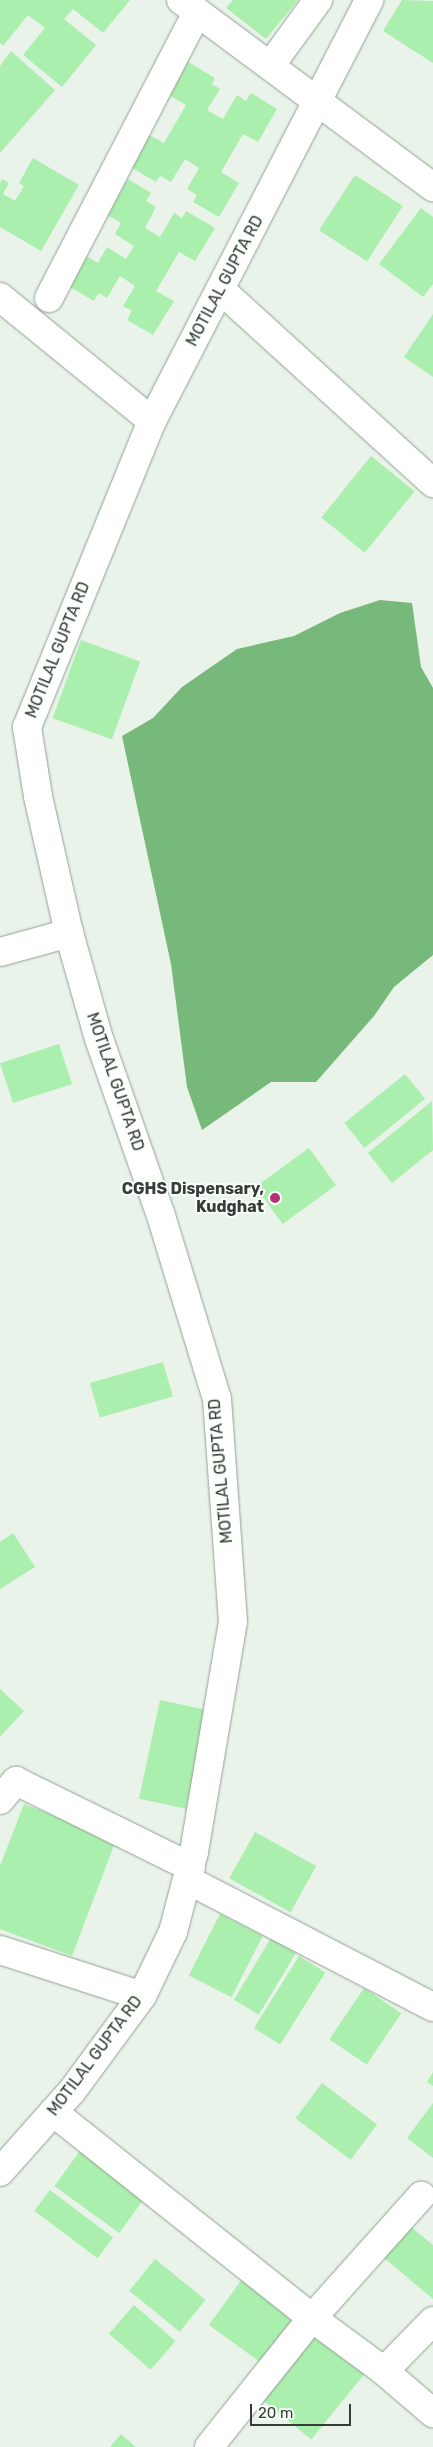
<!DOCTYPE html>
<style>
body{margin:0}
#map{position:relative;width:433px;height:2447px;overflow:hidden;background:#e9f3e9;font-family:Rubik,sans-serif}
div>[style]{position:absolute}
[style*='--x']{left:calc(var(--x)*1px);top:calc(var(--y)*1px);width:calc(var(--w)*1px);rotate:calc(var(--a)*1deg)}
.water>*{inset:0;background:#76b97a}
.building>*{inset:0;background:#aaefad;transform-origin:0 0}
.roads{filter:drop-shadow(0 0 1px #949e95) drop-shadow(0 0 1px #949e95)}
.minor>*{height:28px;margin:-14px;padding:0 14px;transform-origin:14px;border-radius:14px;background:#fff}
.tertiary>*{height:28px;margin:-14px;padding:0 14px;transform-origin:14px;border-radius:14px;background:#fff}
.dots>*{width:14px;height:14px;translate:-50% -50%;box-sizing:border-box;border:2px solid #f9fff9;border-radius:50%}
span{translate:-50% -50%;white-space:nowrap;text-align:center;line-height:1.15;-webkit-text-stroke:4px #f9fff9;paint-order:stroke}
.street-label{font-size:16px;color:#383c38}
.poi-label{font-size:16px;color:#383c38;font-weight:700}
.right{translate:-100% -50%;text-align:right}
.scale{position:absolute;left:250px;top:2404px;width:101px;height:22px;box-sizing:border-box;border:2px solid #383c38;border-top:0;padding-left:6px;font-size:15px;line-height:18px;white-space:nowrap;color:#383c38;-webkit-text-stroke:4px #f9fff9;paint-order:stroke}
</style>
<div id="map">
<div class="water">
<i style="clip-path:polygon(380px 600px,412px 603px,421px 667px,433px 688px,433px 955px,394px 987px,374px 1016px,316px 1082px,271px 1082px,202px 1130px,187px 1087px,171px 964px,122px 736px,153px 718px,182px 687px,237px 649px,294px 636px,340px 613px)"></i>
</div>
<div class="building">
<i style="clip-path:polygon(0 0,130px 0,103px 33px,73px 9px,64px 19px,96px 45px,62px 87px,23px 55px,45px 28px,28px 15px,3px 46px,0 43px)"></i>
<i style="clip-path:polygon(233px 0,298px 0,266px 39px,226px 8px)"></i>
<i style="clip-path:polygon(402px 0,433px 1px,433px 63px,383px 31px)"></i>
<i style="clip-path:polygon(11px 51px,55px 90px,0 153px,0 66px)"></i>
<i style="clip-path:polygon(188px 62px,215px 78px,212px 84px,220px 89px,207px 110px,223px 119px,237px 95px,246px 101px,251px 93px,277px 109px,258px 142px,243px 134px,221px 172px,239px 183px,219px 217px,193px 202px,197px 195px,187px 189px,199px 168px,185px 159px,171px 182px,160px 176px,156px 182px,131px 167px,149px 135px,164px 143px,186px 105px,169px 95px)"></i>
<i style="clip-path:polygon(33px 158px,79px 185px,41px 251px,0 227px,0 183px,2px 179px,9px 183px,3px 194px,15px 201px,24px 186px,19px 183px)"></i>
<i style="left:355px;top:175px;width:57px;height:66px;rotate:33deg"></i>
<i style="clip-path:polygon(128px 179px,151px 193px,146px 201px,156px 207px,145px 228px,160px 237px,174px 213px,182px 218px,186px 211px,215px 228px,195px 261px,179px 252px,156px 291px,174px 301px,153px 335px,127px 320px,132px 311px,123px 306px,135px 286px,120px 276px,107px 298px,99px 293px,94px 301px,68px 286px,86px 256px,98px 263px,107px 247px,126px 259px,134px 246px,115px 234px,121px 223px,107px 215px)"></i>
<i style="clip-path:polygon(421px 208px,433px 217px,433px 284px,423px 297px,379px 264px)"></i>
<i style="clip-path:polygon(433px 314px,433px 377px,404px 357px)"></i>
<i style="left:371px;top:456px;width:56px;height:79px;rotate:39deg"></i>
<i style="left:81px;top:640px;width:63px;height:83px;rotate:20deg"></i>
<i style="left:59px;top:1044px;width:42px;height:62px;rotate:72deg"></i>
<i style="left:405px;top:1074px;width:32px;height:78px;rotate:51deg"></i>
<i style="clip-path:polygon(432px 1101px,433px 1150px,392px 1183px,368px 1153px)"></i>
<i style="left:309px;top:1148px;width:46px;height:66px;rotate:54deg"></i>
<i style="left:163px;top:1362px;width:36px;height:76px;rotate:74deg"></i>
<i style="clip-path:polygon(13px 1533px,35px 1567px,0 1589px,0 1542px)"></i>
<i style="clip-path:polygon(0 1689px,24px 1711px,0 1737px)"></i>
<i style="left:160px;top:1700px;width:48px;height:101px;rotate:12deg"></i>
<i style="clip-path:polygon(24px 1804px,116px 1840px,72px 1956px,0 1929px,0 1866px)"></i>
<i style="left:255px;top:1832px;width:70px;height:53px;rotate:29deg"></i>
<i style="left:220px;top:1914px;width:48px;height:69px;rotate:27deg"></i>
<i style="left:271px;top:1938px;width:29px;height:72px;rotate:31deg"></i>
<i style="left:299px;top:1956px;width:31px;height:85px;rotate:32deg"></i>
<i style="left:364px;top:1988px;width:45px;height:62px;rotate:34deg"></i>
<i style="clip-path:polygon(433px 2072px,433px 2086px,427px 2082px)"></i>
<i style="left:322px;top:2083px;width:69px;height:44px;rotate:37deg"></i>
<i style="clip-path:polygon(433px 2103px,433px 2158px,407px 2138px)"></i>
<i style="left:85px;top:2144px;width:80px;height:52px;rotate:36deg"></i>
<i style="left:50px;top:2190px;width:79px;height:26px;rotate:37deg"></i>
<i style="clip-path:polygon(411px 2227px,433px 2245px,433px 2299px,384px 2258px)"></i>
<i style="left:155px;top:2259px;width:65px;height:41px;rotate:39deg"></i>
<i style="left:243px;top:2278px;width:67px;height:58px;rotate:36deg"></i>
<i style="left:134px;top:2305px;width:55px;height:38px;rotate:41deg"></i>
<i style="left:321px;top:2329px;width:62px;height:92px;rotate:39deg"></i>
<i style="clip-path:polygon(121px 2434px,136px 2447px,110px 2447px)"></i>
</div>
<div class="roads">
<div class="minor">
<i style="--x:181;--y:0;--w:314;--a:36.6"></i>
<i style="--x:270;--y:66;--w:82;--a:-54"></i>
<i style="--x:221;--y:290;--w:287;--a:42.3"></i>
<i style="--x:0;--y:297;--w:196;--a:39.2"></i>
<i style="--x:49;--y:298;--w:322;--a:-62.6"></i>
<i style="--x:0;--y:952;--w:72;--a:-15.4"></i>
<i style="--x:0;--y:1800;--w:25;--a:-50"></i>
<i style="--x:16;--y:1781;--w:195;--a:26.2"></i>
<i style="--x:188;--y:1880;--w:276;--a:27.4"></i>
<i style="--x:0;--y:1950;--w:149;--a:17.9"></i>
<i style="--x:53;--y:2112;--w:331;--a:38.5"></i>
<i style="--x:312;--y:2318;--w:164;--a:-48.2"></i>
<i style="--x:384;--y:2371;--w:70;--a:-45.6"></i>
<i style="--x:209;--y:2447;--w:165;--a:-51.4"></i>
<i style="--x:312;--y:2318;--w:89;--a:36.4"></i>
<i style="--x:384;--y:2371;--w:65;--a:40.6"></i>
</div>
<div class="tertiary">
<i style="--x:0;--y:2172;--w:108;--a:-48.4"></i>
<i style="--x:72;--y:2091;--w:118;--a:-53.6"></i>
<i style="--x:142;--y:1996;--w:71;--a:-64.2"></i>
<i style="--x:173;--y:1932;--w:83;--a:-75.3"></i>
<i style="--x:194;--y:1852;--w:233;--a:-80.4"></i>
<i style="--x:233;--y:1622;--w:224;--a:-94.1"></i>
<i style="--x:217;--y:1399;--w:195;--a:-107"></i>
<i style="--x:160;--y:1213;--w:184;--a:-109.3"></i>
<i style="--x:99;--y:1039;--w:110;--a:-105.8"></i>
<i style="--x:69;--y:933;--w:140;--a:-102.8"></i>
<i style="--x:38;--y:796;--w:70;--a:-99.1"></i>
<i style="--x:27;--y:727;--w:331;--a:-67.8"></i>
<i style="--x:152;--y:421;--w:474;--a:-62.7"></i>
</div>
</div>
<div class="dots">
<i style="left:275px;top:1198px;background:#b73071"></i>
</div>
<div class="street-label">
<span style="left:225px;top:281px;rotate:-62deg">MOTILAL GUPTA RD</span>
<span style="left:58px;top:650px;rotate:-68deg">MOTILAL GUPTA RD</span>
<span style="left:115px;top:1082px;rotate:71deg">MOTILAL GUPTA RD</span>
<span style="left:221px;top:1471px;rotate:-95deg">MOTILAL GUPTA RD</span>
<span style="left:95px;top:2056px;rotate:-53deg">MOTILAL GUPTA RD</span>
</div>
<div class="poi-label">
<span class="right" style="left:264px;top:1198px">CGHS Dispensary,<br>Kudghat</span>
</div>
<div class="scale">20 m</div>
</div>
